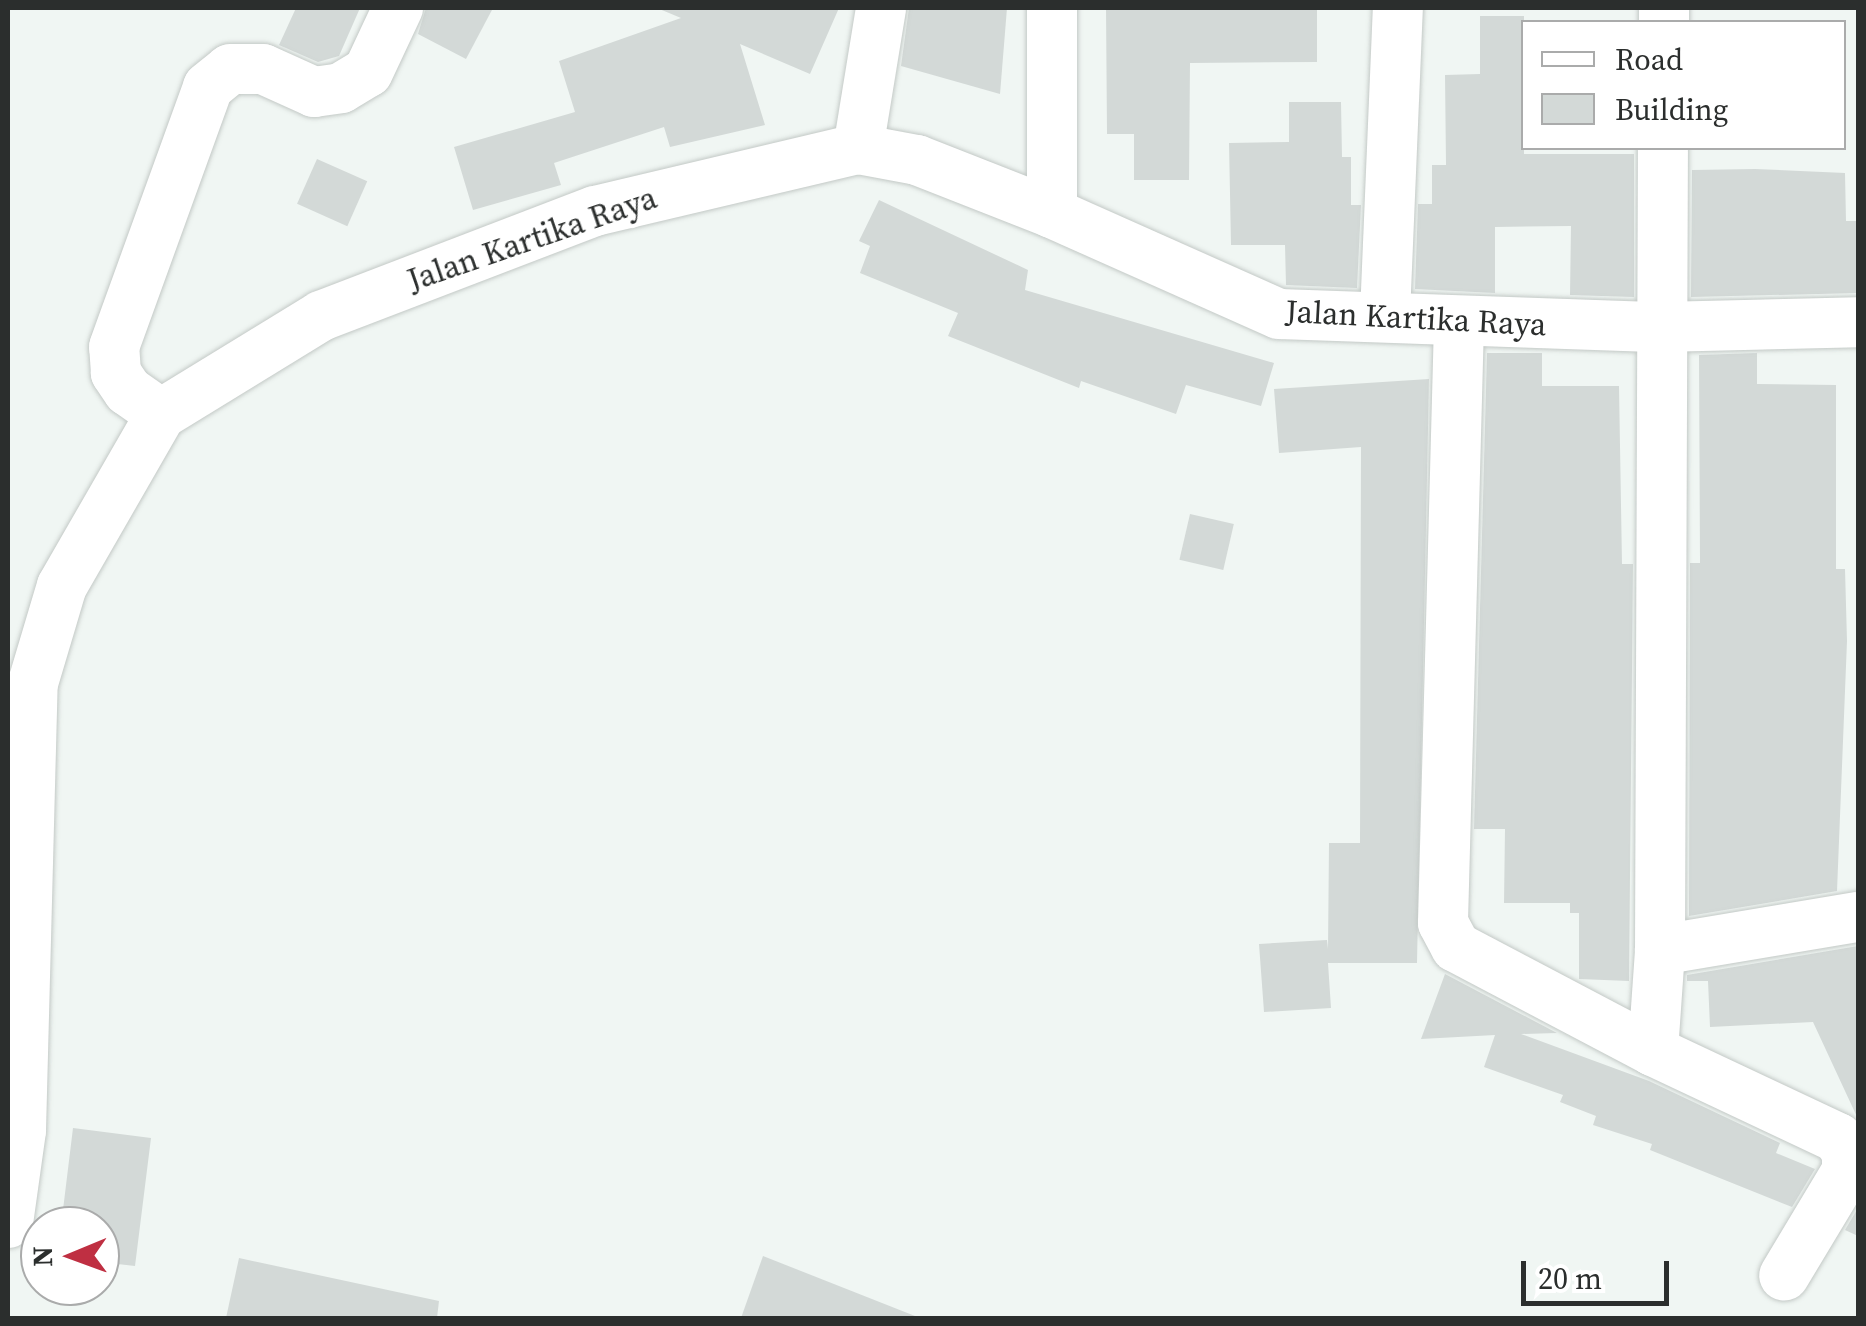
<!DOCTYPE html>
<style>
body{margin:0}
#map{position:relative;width:1866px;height:1326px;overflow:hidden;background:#f0f6f3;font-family:"Source Serif 4",serif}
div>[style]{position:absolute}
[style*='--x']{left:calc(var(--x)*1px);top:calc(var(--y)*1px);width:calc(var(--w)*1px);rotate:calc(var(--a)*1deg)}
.building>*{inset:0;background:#d3d9d7;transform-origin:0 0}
.roads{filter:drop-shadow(0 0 2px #c3c9c6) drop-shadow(0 0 2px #c3c9c6)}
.minor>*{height:50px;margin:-25px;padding:0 25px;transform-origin:25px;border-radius:25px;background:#fff}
span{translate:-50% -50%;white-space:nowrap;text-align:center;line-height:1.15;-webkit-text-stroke:8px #fff;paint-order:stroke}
.street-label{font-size:32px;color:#2b2e2d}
.frame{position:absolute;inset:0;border:10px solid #2b2e2d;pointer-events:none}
.legend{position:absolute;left:1521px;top:20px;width:325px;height:130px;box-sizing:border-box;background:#fff;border:2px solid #aaabab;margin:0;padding:12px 18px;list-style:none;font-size:30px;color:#2b2e2d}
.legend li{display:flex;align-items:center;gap:20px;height:50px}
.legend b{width:50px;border:2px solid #aaabab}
.north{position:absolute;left:20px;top:1206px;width:100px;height:100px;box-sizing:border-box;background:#fff;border:2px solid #aaabab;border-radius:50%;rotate:269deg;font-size:28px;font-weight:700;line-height:40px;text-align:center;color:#2b2e2d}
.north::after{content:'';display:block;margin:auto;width:35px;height:45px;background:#bf2f42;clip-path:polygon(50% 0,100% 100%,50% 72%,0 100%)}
.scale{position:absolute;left:1521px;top:1261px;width:148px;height:45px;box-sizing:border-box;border:5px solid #2b2e2d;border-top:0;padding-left:12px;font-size:30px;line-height:35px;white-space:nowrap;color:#2b2e2d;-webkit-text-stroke:8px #fff;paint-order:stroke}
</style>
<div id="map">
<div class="building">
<i style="clip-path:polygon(296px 8px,360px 8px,339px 56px,318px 62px,279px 45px)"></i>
<i style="clip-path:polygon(426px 8px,493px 8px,466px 59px,418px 34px)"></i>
<i style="clip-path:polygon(657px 8px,839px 8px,810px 74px,740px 44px,765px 125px,670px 147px,664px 127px,554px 163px,561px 185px,473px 210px,454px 147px,575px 112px,559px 61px,681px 18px)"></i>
<i style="clip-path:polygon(909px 8px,1007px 8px,1000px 94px,901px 66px)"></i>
<i style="clip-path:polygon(1106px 8px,1317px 8px,1317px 62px,1190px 63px,1189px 180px,1134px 180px,1134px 134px,1107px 134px)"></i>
<i style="clip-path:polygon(1480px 16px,1524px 16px,1524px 154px,1634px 154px,1634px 297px,1570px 295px,1571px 226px,1495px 227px,1495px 293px,1415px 289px,1418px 204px,1432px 204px,1432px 165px,1446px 165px,1445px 75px,1480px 74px)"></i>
<i style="clip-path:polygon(1289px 102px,1341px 102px,1342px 157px,1351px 157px,1351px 205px,1361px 205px,1357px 288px,1286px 285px,1285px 245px,1231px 245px,1229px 143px,1289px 142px)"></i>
<i style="left:317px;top:159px;width:55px;height:49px;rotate:24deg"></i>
<i style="clip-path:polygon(1755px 169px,1845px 173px,1846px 221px,1856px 221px,1857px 293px,1691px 297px,1692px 170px)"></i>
<i style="clip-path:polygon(879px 200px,1028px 270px,1025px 290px,1274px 363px,1261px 406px,1186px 385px,1176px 414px,1081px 381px,1079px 388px,948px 336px,958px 313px,860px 273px,870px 246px,859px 241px)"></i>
<i style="clip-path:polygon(1487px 353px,1542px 353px,1542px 386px,1619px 386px,1622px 564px,1633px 564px,1629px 981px,1579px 979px,1579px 913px,1570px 913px,1570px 903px,1504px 903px,1505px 829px,1474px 829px)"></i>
<i style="clip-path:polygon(1757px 353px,1757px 384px,1836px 385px,1836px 569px,1845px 569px,1847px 641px,1837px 891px,1689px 916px,1690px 563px,1700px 563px,1699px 355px)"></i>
<i style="clip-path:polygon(1429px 379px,1417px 963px,1328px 963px,1331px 1008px,1264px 1012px,1259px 944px,1327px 940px,1328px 949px,1329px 843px,1360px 843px,1361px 447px,1279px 453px,1274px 389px)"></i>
<i style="left:1190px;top:514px;width:45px;height:47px;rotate:13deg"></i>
<i style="clip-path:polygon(1858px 946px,1858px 1119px,1813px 1022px,1710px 1027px,1708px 981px,1687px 981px,1687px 975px)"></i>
<i style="clip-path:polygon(1445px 974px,1557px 1033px,1521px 1034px,1649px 1081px,1780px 1143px,1776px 1153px,1815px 1169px,1792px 1207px,1650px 1150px,1652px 1144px,1593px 1125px,1596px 1116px,1560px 1102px,1563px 1095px,1484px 1067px,1495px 1035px,1421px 1039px)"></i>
<i style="clip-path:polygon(73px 1128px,151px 1138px,135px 1266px,100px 1262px,100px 1226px,61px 1226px)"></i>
<i style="clip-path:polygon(1858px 1208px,1858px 1236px,1845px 1230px)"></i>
<i style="clip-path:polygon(763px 1256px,915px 1316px,915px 1318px,741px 1318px)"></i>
<i style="clip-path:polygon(239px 1258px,439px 1301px,437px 1318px,226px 1318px)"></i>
</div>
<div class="roads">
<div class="minor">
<i style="--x:1664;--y:22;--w:14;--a:-90"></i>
<i style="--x:858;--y:149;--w:143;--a:-80.7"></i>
<i style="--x:1052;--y:213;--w:205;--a:-90"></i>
<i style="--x:1385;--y:315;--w:307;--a:-87.6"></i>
<i style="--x:1459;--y:323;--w:600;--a:91.53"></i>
<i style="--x:1443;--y:923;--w:27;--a:62"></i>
<i style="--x:1456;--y:947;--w:223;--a:27.8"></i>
<i style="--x:1653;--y:1051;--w:204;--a:25.2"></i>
<i style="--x:1838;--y:1138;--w:17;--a:59"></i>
<i style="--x:1847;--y:1153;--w:18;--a:90"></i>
<i style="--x:1847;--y:1171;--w:122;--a:121"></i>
<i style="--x:161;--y:414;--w:40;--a:-145.1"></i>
<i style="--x:128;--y:391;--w:22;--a:-124"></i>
<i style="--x:116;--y:373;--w:26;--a:-94"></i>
<i style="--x:114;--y:347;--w:276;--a:-70.1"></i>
<i style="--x:208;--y:87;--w:28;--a:-39"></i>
<i style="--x:230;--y:69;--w:33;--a:0"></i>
<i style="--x:263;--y:69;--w:56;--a:24.3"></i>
<i style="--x:314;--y:92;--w:27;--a:-8"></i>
<i style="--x:341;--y:88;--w:31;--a:-31"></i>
<i style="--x:368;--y:72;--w:71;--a:-64.9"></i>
<i style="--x:1660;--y:950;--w:201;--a:-9.5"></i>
<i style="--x:1653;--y:1051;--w:101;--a:-86"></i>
<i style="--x:1660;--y:950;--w:802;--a:-89.79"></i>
<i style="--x:8;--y:1223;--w:94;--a:-82"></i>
<i style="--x:21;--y:1130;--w:447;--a:-88.5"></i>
<i style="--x:33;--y:683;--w:101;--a:-73.4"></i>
<i style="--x:62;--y:586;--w:198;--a:-60.1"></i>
<i style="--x:161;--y:414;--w:188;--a:-31.5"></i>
<i style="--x:321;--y:316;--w:293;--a:-21"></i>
<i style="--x:595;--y:211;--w:270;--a:-13.3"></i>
<i style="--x:858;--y:149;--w:60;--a:10.6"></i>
<i style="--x:917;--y:160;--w:145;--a:21.4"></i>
<i style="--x:1052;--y:213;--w:248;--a:24"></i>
<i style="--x:1279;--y:314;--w:381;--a:2"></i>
<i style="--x:1660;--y:327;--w:198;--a:-1.4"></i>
</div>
</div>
<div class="street-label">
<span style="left:532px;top:239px;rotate:-19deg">Jalan Kartika Raya</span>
<span style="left:1416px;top:318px;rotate:3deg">Jalan Kartika Raya</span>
</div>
<div class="frame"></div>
<ul class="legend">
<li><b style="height:12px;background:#fff"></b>Road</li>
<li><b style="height:28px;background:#d3d9d7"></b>Building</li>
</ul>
<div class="north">N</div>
<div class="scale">20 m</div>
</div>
